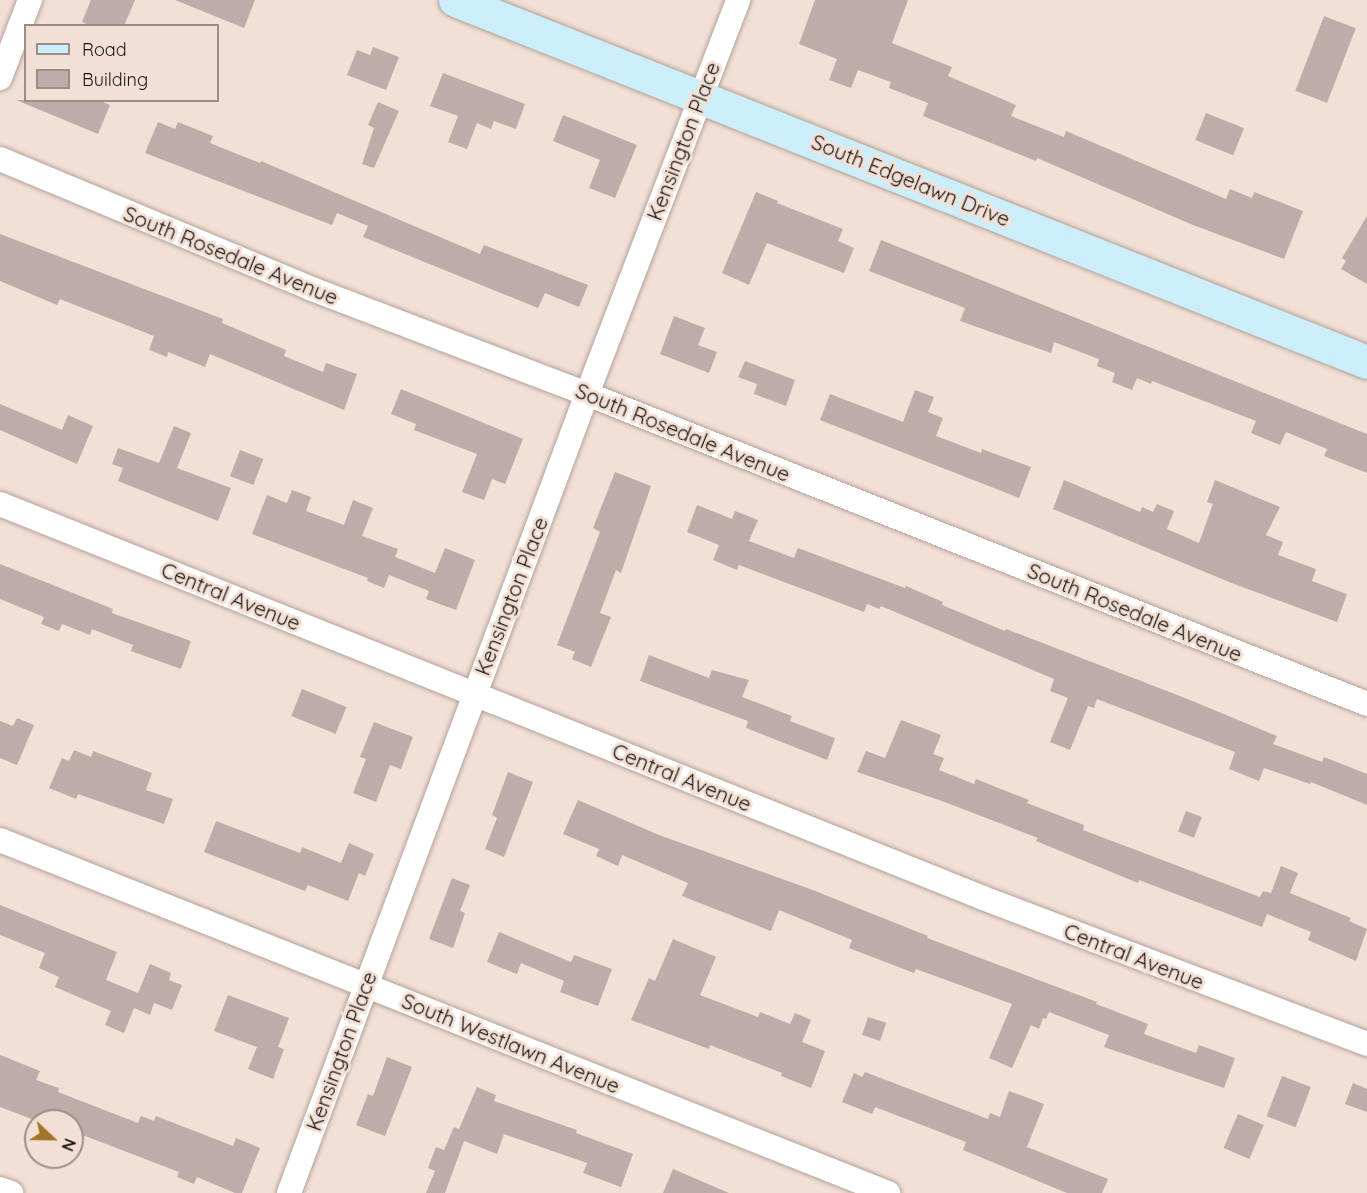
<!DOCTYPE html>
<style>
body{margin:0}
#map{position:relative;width:1367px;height:1193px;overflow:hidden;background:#f2e0d6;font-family:Quicksand,sans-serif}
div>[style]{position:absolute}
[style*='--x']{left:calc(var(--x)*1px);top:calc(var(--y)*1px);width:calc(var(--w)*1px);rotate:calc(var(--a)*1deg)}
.building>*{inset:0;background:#bfaba9;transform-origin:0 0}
.roads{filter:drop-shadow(0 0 2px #b2a198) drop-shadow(0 0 2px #b2a198)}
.street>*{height:24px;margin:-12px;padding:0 12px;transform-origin:12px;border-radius:12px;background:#fff}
.secondary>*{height:33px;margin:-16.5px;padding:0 16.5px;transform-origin:16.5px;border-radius:16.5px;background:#cceefa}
span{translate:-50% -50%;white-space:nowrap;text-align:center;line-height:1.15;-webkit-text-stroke:6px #f2e0d6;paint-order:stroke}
.street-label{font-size:21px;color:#191310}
.legend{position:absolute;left:24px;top:24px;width:195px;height:78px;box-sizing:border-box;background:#f2e0d6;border:2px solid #9b8e87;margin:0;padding:8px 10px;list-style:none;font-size:18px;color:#191310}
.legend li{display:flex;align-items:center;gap:12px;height:30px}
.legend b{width:30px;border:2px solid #9b8e87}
.north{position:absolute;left:24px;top:1109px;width:60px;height:60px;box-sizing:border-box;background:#f2e0d6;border:2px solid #9b8e87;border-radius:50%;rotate:112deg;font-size:16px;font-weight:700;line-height:24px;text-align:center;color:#191310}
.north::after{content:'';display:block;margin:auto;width:21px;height:27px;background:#a17526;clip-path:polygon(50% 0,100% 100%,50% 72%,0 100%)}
</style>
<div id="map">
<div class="building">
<i style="clip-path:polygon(91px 0,135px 0,124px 26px,91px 26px,82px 22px)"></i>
<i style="clip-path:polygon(175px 0,255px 0,244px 28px)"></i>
<i style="clip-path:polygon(815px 0,908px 0,892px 43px,952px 67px,948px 76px,1016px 105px,1011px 116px,1064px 137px,1066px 131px,1226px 199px,1230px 189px,1252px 198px,1254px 192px,1303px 211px,1284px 259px,1193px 225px,1037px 158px,1036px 161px,923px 116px,928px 103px,889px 88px,891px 82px,858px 70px,851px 88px,829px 80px,837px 59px,799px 44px)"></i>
<i style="left:1324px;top:16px;width:34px;height:80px;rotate:21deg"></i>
<i style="clip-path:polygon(373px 47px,399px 57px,386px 90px,347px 75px,357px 50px,370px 55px)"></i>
<i style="clip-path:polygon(443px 73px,525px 104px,516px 129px,494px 121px,491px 129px,477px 123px,467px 149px,448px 142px,458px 116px,430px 106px)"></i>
<i style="clip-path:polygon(16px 100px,98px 100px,110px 105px,98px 134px)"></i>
<i style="clip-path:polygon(378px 102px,399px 111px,374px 168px,362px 164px,374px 128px,368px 125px)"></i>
<i style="left:1206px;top:113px;width:41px;height:29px;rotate:22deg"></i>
<i style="clip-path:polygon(563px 115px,637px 145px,615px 198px,589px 188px,600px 160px,553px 141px)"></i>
<i style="clip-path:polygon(158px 122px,175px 129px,178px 122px,213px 136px,210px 143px,260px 163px,261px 161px,480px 254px,484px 245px,588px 285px,579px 307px,545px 293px,538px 308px,363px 237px,368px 226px,337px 213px,332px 225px,145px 153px)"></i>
<i style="clip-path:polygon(756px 192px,778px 201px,777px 203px,843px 229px,838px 241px,854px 248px,844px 273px,767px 243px,749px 285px,722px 273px)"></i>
<i style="clip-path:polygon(1367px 216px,1367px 284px,1341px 269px,1346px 261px,1342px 258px)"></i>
<i style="clip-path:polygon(0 234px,223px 319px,222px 323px,286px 350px,284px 356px,323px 372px,326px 363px,357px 374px,344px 410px,210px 354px,205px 367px,168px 352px,167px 357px,149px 350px,154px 336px,60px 299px,57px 305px,0 281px)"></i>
<i style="clip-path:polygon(881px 240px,1367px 434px,1367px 473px,1324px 456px,1327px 449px,1286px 432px,1280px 445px,1251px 433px,1256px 421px,1152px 381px,1151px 384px,1137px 378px,1132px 390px,1112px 382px,1115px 373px,1097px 366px,1099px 359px,1054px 342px,1051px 353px,960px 321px,965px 308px,869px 271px)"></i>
<i style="clip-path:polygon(674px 316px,705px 328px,698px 345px,717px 352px,709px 373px,660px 354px)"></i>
<i style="clip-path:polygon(745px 361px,795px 380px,786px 406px,754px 394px,757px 384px,738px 377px)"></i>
<i style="clip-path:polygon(401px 389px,523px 439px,505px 484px,492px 479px,484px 500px,462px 492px,477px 454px,414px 430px,416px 424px,391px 414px)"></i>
<i style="clip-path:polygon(915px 390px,934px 397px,928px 412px,943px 418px,936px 436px,981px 453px,982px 449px,1031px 467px,1019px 498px,820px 420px,830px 394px,903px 422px)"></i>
<i style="clip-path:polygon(0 404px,62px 430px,68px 415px,93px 426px,77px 464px,0 430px)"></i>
<i style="clip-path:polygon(174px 426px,191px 433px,177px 468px,231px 488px,218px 521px,118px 481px,123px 468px,112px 464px,118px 448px,159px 463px)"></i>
<i style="left:240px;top:450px;width:25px;height:28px;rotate:21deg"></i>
<i style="clip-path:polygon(615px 472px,651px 486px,621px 573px,616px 570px,600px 613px,611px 617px,591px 667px,572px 659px,575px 652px,557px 645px,600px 532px,593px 528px)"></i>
<i style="clip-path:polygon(1064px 480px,1140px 512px,1142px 507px,1153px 512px,1157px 504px,1174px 511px,1167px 529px,1199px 543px,1213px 504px,1207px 502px,1215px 480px,1280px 507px,1266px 535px,1283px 542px,1278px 555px,1316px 569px,1312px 581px,1347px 594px,1337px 622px,1234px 584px,1053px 509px)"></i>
<i style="clip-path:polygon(292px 490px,311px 497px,306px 511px,344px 525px,353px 500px,373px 508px,362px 536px,398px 549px,395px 557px,435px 573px,445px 548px,475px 560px,456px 610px,426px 599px,429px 591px,389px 575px,384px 588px,367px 581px,368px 578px,252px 534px,267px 495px,287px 503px)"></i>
<i style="clip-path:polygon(697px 505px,732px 519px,735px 511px,758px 520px,749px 541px,794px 558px,798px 548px,905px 588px,906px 586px,943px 602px,942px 605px,1005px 631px,1006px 629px,1185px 698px,1277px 736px,1273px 744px,1322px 762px,1324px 757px,1367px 774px,1367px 805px,1311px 782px,1310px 784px,1264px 768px,1259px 781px,1229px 769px,1235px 752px,1097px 699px,1094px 708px,1088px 706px,1070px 750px,1050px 742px,1068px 698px,1050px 691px,1054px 679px,881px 606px,879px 609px,867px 604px,864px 612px,739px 565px,737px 570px,713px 560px,719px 545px,687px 532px)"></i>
<i style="clip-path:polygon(0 564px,113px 609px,112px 613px,191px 641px,181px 669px,131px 651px,133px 645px,92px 629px,90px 635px,62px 624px,59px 631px,41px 624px,44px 617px,0 599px)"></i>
<i style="clip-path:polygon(649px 655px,709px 678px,712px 670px,749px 680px,742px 697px,792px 716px,790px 721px,835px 738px,827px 760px,746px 728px,748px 721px,640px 681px)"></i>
<i style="left:302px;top:689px;width:48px;height:29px;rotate:22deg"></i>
<i style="clip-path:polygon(17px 718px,34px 725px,17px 765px,0 758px,0 721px,13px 726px)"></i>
<i style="clip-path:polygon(901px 720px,941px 735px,933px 754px,944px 758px,939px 770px,974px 784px,976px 779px,1029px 800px,1027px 803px,1084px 825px,1083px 830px,1260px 897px,1263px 891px,1271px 893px,1281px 866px,1298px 873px,1290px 893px,1351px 918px,1349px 921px,1367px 929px,1356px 961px,1308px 940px,1311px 932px,1267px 914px,1262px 927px,1139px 880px,1138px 883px,1036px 841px,1038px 838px,942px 801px,857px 772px,866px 751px,885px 758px)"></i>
<i style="clip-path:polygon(374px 722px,413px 737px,401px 769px,390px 765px,376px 802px,353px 793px,366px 759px,360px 757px)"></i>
<i style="clip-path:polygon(74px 750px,91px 757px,93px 751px,152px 773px,146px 790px,173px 799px,164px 824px,78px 794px,76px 799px,49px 788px,62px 758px,69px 761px)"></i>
<i style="clip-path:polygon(508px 772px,533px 782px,504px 857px,485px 849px,497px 818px,492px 815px)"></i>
<i style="clip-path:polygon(578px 800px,659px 835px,810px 889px,928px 936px,927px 938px,1097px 1002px,1096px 1004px,1148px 1024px,1144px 1034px,1196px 1053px,1199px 1045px,1235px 1058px,1224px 1088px,1104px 1047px,1109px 1035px,1049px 1012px,1046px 1019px,1043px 1018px,1039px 1029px,1031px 1025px,1012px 1068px,989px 1058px,1012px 1004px,916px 969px,914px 973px,849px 948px,852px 940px,779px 910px,771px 931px,682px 896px,688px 883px,622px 855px,618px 866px,596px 856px,599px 849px,563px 834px)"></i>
<i style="left:1186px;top:811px;width:17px;height:22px;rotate:21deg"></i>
<i style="clip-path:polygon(216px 821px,300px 853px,302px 847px,341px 863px,349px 843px,374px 854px,365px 876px,359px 873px,348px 901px,308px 885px,305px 891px,204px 852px)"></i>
<i style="clip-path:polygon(452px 878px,470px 885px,460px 911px,465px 913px,453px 948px,429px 939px)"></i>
<i style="clip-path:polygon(0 905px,117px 952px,106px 980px,138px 993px,150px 964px,171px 973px,169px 980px,182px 985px,172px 1010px,154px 1003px,150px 1015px,134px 1008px,124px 1033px,105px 1025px,111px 1011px,55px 987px,59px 977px,39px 968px,45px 953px,0 935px)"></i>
<i style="clip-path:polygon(499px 932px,571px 962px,574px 955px,612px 969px,598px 1006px,560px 992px,564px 981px,521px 963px,517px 974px,487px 962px)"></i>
<i style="clip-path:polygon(673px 939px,716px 957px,700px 995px,758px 1017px,760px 1012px,790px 1024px,795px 1013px,811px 1020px,802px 1042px,825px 1051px,811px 1088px,781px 1076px,782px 1073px,710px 1045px,709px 1049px,631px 1020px,649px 978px,655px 981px)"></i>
<i style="clip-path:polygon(228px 995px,289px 1018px,278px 1047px,284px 1049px,273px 1079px,248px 1069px,257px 1047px,214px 1031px)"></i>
<i style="left:868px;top:1017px;width:19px;height:19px;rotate:18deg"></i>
<i style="clip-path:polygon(0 1055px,40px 1071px,36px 1080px,59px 1088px,58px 1092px,138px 1123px,141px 1116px,154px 1121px,156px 1116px,233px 1146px,236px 1138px,260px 1148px,242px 1193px,235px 1193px,197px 1177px,194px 1184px,177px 1177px,179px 1172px,72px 1131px,72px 1121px,37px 1121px,0 1107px)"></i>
<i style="clip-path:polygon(387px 1057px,412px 1067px,385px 1136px,356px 1125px,368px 1094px,373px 1096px)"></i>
<i style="clip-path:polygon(865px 1072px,988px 1119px,990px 1113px,1000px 1117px,1009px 1091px,1044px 1104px,1027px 1147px,1108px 1179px,1102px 1193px,1067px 1193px,963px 1150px,966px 1142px,875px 1107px,872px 1114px,842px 1102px,854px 1073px,862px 1077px)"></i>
<i style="left:1282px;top:1076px;width:31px;height:43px;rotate:21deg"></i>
<i style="clip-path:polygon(1353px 1083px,1367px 1089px,1367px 1112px,1345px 1104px)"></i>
<i style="clip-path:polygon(477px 1087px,496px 1095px,494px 1101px,577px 1130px,576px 1133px,633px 1154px,621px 1187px,583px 1173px,587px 1163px,504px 1134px,497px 1154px,464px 1141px,445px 1193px,426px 1193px,435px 1171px,428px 1168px,436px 1147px,444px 1150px,454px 1127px,459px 1129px)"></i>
<i style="left:1238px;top:1114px;width:28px;height:37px;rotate:23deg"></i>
<i style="clip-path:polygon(673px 1169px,729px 1193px,663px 1193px)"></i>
</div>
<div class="roads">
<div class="street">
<i style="--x:0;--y:78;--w:84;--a:-69"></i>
<i style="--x:0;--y:159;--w:338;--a:22.6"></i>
<i style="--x:312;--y:289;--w:294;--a:20.9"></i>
<i style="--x:587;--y:394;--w:839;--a:21.67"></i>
<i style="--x:0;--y:504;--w:1059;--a:21.84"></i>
<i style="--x:983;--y:898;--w:411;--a:20.8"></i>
<i style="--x:0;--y:840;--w:956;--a:21.68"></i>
<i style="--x:0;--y:1189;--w:12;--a:20"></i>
<i style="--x:289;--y:1193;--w:853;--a:-69.55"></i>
<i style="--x:587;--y:394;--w:422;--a:-69"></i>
</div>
<div class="secondary">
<i style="--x:455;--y:0;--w:981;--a:21.65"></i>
</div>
</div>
<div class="street-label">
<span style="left:683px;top:141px;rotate:-69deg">Kensington Place</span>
<span style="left:911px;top:180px;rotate:22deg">South Edgelawn Drive</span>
<span style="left:231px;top:255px;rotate:22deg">South Rosedale Avenue</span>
<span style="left:683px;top:432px;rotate:22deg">South Rosedale Avenue</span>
<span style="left:231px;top:596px;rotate:22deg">Central Avenue</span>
<span style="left:511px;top:596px;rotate:-69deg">Kensington Place</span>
<span style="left:1135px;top:612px;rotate:22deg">South Rosedale Avenue</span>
<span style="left:682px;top:777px;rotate:22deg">Central Avenue</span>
<span style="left:1134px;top:956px;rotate:21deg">Central Avenue</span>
<span style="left:511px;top:1043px;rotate:22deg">South Westlawn Avenue</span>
<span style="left:341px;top:1051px;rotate:-70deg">Kensington Place</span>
</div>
<ul class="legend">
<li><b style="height:8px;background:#cceefa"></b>Road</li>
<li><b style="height:16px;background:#bfaba9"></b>Building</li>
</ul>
<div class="north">N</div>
</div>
